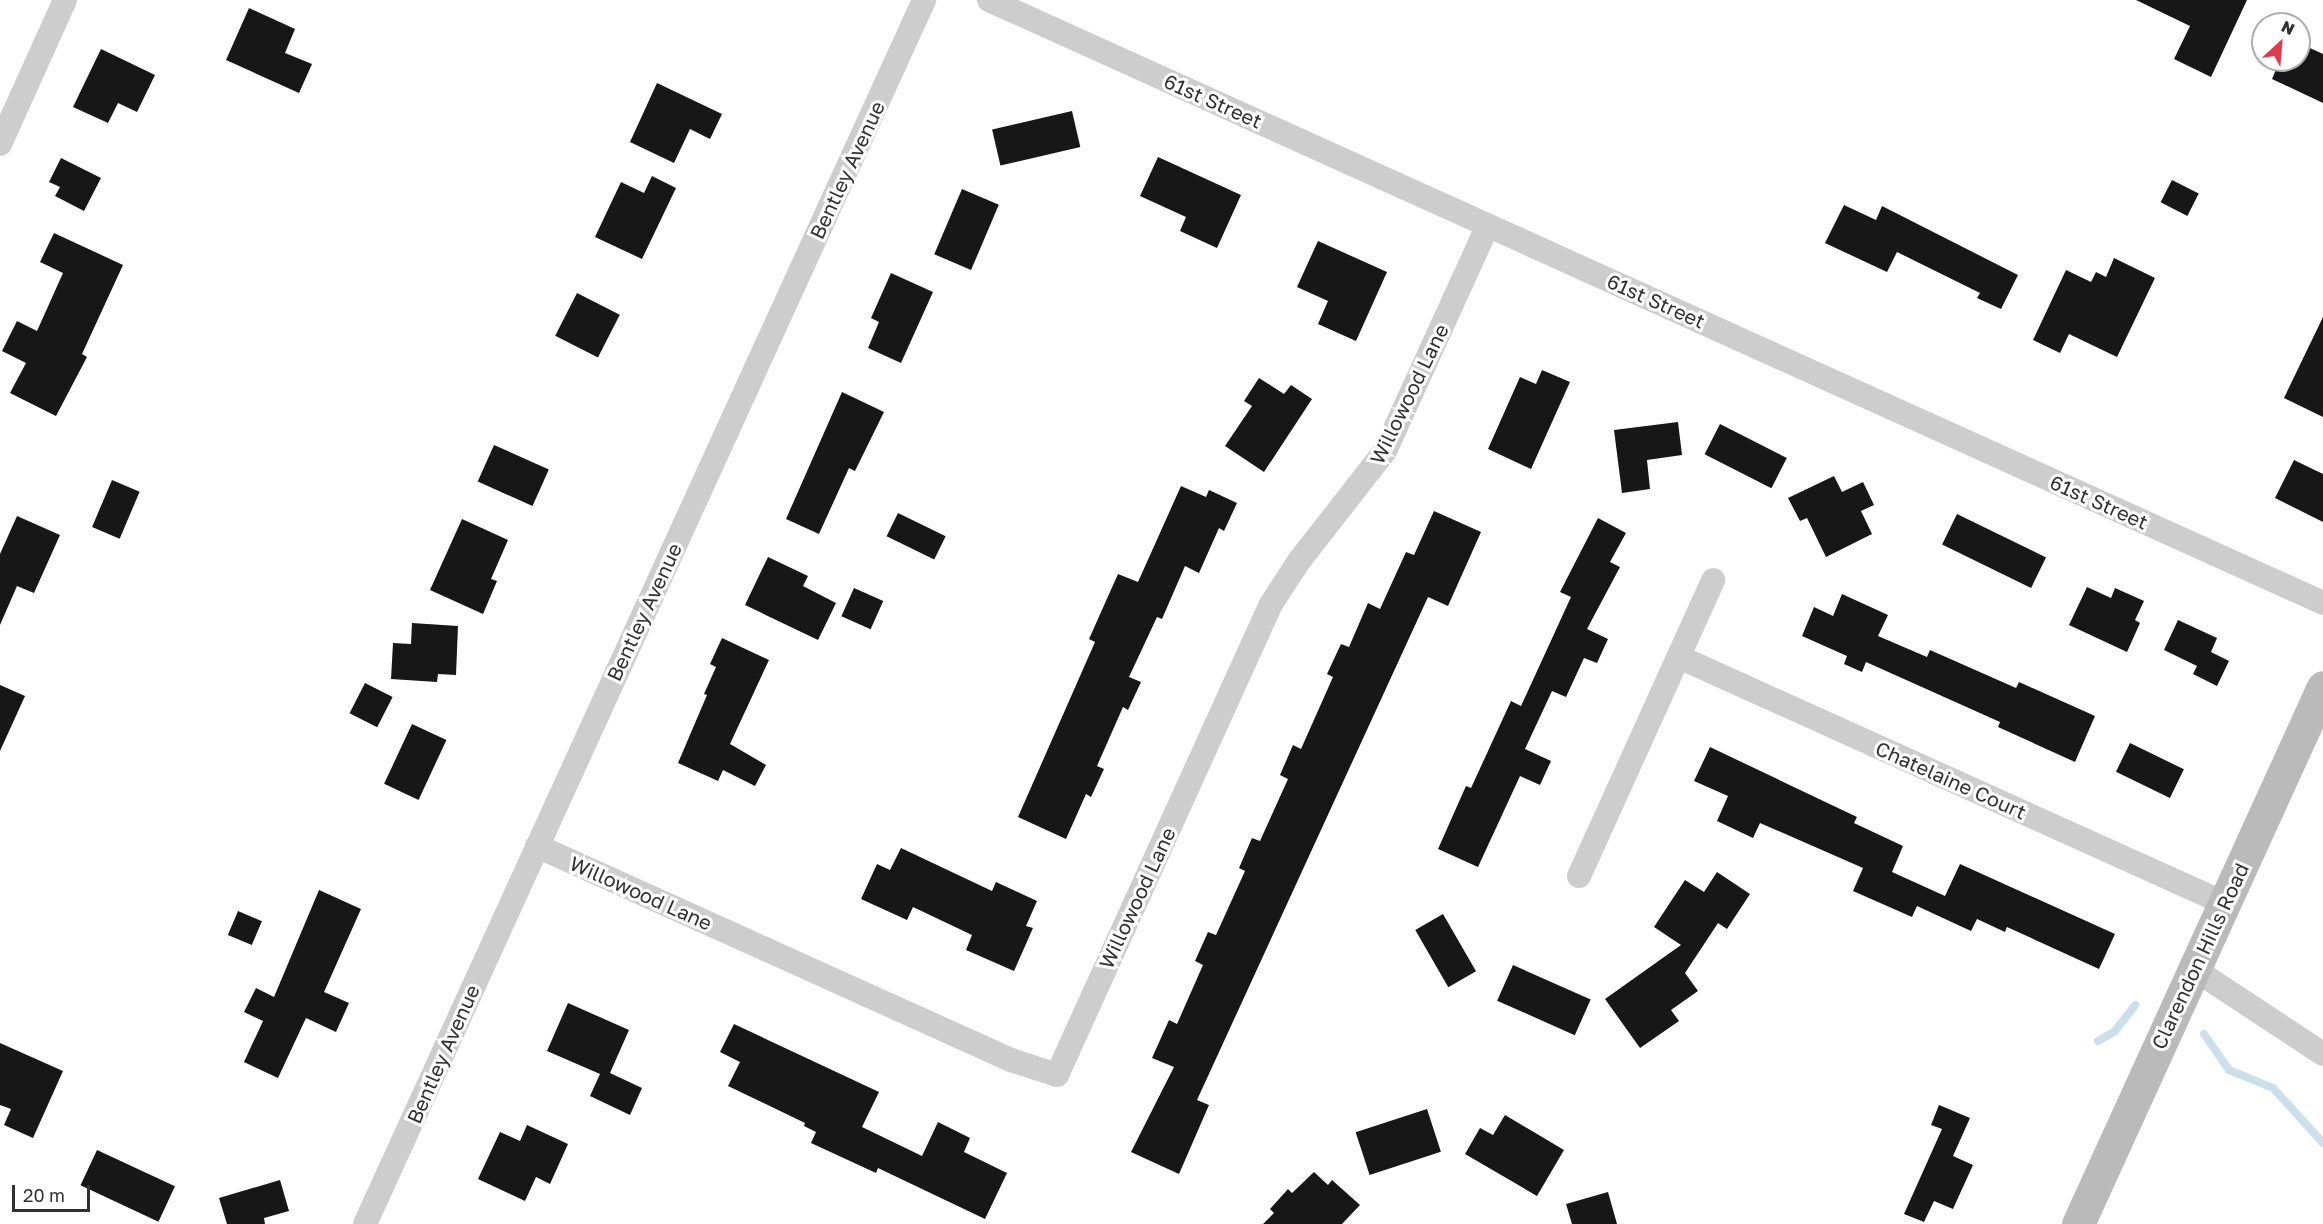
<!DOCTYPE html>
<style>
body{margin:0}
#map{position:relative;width:2323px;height:1224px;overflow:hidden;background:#fff;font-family:"Golos Text",sans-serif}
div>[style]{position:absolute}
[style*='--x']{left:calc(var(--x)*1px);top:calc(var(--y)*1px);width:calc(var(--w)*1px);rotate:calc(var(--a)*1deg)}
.stream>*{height:8px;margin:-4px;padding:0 4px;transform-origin:4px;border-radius:4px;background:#cce0eb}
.building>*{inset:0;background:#171717;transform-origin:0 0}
.street>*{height:24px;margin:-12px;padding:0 12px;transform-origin:12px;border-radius:12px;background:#cdcdcd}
.secondary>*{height:33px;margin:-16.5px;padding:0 16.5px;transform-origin:16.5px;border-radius:16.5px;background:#bababa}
span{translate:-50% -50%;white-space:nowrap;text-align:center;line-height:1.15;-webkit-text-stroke:6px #fff;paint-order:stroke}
.street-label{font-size:20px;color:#303030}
.north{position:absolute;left:2251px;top:12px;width:60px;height:60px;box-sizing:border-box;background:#fff;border:2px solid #acacac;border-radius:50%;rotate:26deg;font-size:16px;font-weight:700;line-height:24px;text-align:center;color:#303030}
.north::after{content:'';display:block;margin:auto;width:21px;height:27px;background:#de3c4f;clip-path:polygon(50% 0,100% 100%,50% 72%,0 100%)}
.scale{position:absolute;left:12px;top:1185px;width:78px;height:27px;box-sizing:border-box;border:3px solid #303030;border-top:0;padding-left:8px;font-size:18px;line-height:21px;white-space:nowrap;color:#303030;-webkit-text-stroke:4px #fff;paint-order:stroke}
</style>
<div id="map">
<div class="stream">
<i style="--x:2204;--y:1034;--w:44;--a:55.2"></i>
<i style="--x:2229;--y:1070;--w:48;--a:22.2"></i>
<i style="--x:2273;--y:1088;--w:74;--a:47.7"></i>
<i style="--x:2098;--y:1041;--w:20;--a:-30"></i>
<i style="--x:2115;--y:1031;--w:33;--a:-52"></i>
</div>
<div class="building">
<i style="clip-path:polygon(2136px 0,2247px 0,2211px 77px,2174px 59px,2190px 26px)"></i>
<i style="clip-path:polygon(249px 8px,295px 29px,285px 53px,312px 64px,299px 93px,226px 60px)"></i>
<i style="clip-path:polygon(2299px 43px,2323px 54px,2323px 103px,2272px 79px,2280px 60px,2299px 60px)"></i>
<i style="clip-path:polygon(101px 49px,155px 75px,137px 112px,118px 103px,108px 123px,73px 107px)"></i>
<i style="clip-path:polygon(657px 83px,722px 114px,710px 139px,690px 129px,674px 163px,630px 142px)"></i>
<i style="left:1072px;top:111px;width:37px;height:82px;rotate:77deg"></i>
<i style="clip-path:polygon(1158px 157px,1241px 195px,1217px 248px,1180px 231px,1186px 217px,1140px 196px)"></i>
<i style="clip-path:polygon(61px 158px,101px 178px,84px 211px,55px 196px,60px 187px,49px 182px)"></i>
<i style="clip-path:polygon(652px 176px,676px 188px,642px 259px,595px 237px,621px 182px,644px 193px)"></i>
<i style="left:2172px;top:180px;width:30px;height:25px;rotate:27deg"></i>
<i style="left:962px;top:189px;width:40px;height:71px;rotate:23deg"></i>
<i style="clip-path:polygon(1844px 205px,1876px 220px,1882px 206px,2018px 275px,2001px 309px,1977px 298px,1980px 293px,1897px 252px,1887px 272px,1825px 243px)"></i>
<i style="clip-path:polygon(54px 233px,123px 265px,82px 354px,87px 357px,56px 416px,10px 393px,26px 363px,2px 351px,17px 321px,37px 331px,63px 273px,40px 262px)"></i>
<i style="clip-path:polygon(1318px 241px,1387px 272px,1356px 341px,1318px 324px,1328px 301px,1297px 287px)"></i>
<i style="clip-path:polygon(2114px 258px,2155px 278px,2117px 357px,2069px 334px,2060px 353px,2033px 340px,2066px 270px,2091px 282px,2096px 272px,2106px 277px)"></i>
<i style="clip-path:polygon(891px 273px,933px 292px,901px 363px,868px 348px,879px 322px,871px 318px)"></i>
<i style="left:577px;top:293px;width:48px;height:48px;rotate:27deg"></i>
<i style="clip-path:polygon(2323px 317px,2323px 417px,2284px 398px)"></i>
<i style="clip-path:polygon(1542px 370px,1570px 382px,1531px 469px,1488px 449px,1520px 377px,1536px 384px)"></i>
<i style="clip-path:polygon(1259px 378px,1284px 394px,1291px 385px,1312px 399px,1264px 472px,1225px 446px,1252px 406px,1244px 401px)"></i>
<i style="clip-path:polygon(842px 392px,884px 412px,855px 471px,849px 468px,819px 534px,786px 519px)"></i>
<i style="clip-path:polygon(1678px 422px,1682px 455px,1647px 460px,1650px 489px,1622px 493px,1614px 430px)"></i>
<i style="left:1720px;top:424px;width:75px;height:34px;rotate:27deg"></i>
<i style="left:494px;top:445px;width:60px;height:40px;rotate:24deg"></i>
<i style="clip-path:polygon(2294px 460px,2323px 474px,2323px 522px,2275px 498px)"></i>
<i style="clip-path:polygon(1834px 476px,1842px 492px,1863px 482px,1874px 505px,1861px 511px,1872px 534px,1826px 557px,1807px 518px,1800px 521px,1788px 498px)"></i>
<i style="left:112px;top:480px;width:30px;height:51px;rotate:23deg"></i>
<i style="clip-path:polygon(1181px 486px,1206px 497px,1209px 490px,1237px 503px,1224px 531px,1219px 528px,1199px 573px,1185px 566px,1162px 619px,1157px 617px,1129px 677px,1141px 682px,1128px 710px,1123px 707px,1097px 766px,1104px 769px,1091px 797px,1086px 794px,1066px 839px,1018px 817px,1095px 642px,1089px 639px,1118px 574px,1138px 582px)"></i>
<i style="clip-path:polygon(1434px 511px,1481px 532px,1448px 606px,1428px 597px,1197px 1100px,1209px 1105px,1179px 1174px,1131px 1152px,1174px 1067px,1152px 1058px,1169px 1020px,1177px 1024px,1203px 965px,1195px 961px,1208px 932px,1216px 935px,1245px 871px,1239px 868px,1252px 838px,1260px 841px,1288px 779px,1280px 775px,1293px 745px,1301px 749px,1333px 677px,1327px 674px,1341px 644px,1349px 647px,1368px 603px,1380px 609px,1406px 552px,1414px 555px)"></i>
<i style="left:898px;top:513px;width:53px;height:26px;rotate:26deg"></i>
<i style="left:1957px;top:514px;width:99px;height:34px;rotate:26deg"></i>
<i style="clip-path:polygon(17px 516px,60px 535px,34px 593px,17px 586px,0 625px,0 554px)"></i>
<i style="clip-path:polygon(1598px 518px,1626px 533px,1610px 562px,1620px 567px,1587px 629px,1608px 639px,1597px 663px,1584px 658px,1566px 697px,1552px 691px,1525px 749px,1551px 761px,1540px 785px,1520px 776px,1478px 867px,1438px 849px,1466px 786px,1471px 788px,1511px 701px,1521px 706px,1571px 597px,1560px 592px)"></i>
<i style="clip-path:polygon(462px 519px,508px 540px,491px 579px,497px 581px,483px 614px,430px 590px)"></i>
<i style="clip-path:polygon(768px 557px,808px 576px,803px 586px,836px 603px,818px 640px,745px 605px)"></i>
<i style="clip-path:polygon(2087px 587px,2111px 598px,2115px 588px,2144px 601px,2135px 620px,2140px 623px,2127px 652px,2069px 625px)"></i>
<i style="left:854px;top:588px;width:32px;height:31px;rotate:24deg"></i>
<i style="clip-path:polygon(1842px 594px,1888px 615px,1878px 636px,1927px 657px,1930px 650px,2016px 688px,2019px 682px,2095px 716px,2075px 762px,1998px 727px,2000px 722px,1866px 662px,1862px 672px,1844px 664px,1847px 656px,1802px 636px,1814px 607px,1833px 616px)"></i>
<i style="clip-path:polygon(2178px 620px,2217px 638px,2211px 652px,2229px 661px,2217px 686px,2193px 674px,2197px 666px,2164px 650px)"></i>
<i style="clip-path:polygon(412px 623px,458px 626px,456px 675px,438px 674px,437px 682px,391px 679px,393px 643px,411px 644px)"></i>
<i style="clip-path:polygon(722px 638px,769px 660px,730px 744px,766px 765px,755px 786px,723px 770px,718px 781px,678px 763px,707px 695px,704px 694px,716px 667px,710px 664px)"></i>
<i style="left:365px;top:683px;width:31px;height:34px;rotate:27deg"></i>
<i style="clip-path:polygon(0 685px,25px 696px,0 751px)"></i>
<i style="left:412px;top:724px;width:38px;height:66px;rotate:25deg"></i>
<i style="left:2130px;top:743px;width:60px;height:32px;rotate:26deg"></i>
<i style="clip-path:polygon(1710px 747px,1857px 817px,1854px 823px,1903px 846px,1892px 872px,1945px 896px,1960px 864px,2115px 934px,2099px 969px,2007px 927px,2005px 932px,1977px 919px,1971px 931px,1917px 906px,1912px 917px,1853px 891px,1863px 868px,1760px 823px,1753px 838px,1717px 821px,1728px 796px,1694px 781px)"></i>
<i style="clip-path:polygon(901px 848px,992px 891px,996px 882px,1037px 901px,1026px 926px,1033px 928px,1014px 971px,966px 950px,972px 935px,913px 907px,907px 920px,861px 899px,877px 864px,890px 870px)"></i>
<i style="clip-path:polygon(1717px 872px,1750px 894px,1727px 929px,1718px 923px,1685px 973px,1698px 991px,1671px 1010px,1679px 1021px,1640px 1048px,1605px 999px,1681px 945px,1654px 927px,1685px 880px,1704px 892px)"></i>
<i style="clip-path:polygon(319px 890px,361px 909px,324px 992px,349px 1003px,336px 1032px,306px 1018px,278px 1078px,244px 1062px,263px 1021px,244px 1012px,256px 988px,274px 997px)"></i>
<i style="left:238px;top:911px;width:26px;height:26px;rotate:23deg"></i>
<i style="left:1443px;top:914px;width:66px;height:32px;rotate:60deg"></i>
<i style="left:1513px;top:965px;width:85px;height:39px;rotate:24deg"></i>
<i style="clip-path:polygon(568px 1003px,629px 1030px,610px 1073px,642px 1088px,630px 1115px,590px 1096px,600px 1074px,547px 1051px)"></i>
<i style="clip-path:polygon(734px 1024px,879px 1092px,862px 1127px,922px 1156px,938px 1122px,970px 1138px,964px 1152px,1007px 1173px,985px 1219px,878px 1168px,876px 1173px,811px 1143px,816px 1132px,804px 1126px,805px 1123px,728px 1086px,740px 1062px,720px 1052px)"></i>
<i style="clip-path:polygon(0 1043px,63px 1071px,33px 1138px,4px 1125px,11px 1109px,0 1105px)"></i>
<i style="clip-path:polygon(1939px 1105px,1970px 1118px,1953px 1156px,1973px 1165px,1953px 1209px,1934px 1201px,1924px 1222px,1904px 1214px,1942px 1129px,1931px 1125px)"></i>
<i style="left:1427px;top:1109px;width:45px;height:75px;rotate:72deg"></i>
<i style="clip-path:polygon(1505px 1115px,1564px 1150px,1537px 1196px,1465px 1154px,1480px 1128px,1493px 1135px)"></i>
<i style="clip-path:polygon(527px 1125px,568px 1144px,550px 1184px,536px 1177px,525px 1201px,478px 1179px,500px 1132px,520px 1141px)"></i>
<i style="left:97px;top:1150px;width:86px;height:39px;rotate:25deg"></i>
<i style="clip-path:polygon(1314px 1172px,1328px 1185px,1332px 1180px,1360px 1205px,1342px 1224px,1263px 1224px,1274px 1213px,1270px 1209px,1288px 1189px,1292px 1193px)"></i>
<i style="clip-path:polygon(280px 1180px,289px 1211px,264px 1218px,265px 1224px,227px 1224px,219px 1198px)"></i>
<i style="clip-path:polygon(1608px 1192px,1617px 1224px,1572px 1224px,1566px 1204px)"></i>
</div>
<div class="street">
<i style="--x:989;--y:0;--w:1464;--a:24.32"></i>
<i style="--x:0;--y:144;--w:158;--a:-65.7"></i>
<i style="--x:1679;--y:657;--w:598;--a:24.29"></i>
<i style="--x:537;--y:846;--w:520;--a:24.3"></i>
<i style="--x:1011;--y:1060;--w:48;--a:18.1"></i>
<i style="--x:1057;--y:1075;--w:517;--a:-65.57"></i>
<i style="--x:1271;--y:604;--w:51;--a:-56.9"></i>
<i style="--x:1299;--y:561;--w:140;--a:-52"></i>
<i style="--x:1385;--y:451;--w:248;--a:-65.5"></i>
<i style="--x:1579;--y:876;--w:325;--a:-65.6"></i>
<i style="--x:2194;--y:969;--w:154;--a:33.4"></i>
<i style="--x:365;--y:1224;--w:1346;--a:-65.45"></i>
</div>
<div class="secondary">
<i style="--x:2078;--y:1224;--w:590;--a:-65.48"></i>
</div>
<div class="street-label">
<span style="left:1213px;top:101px;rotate:24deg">61st Street</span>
<span style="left:847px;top:170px;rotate:-65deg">Bentley Avenue</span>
<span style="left:1656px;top:301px;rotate:24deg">61st Street</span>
<span style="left:1409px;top:394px;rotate:-64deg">Willowood Lane</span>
<span style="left:2099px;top:502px;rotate:24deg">61st Street</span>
<span style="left:644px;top:612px;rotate:-65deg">Bentley Avenue</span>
<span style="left:1951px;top:780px;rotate:24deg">Chatelaine Court</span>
<span style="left:641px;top:893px;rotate:24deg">Willowood Lane</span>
<span style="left:1137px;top:898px;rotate:-65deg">Willowood Lane</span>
<span style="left:2200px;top:956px;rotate:-65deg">Clarendon Hills Road</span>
<span style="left:443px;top:1054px;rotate:-66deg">Bentley Avenue</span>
</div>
<div class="north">N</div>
<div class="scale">20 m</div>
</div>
